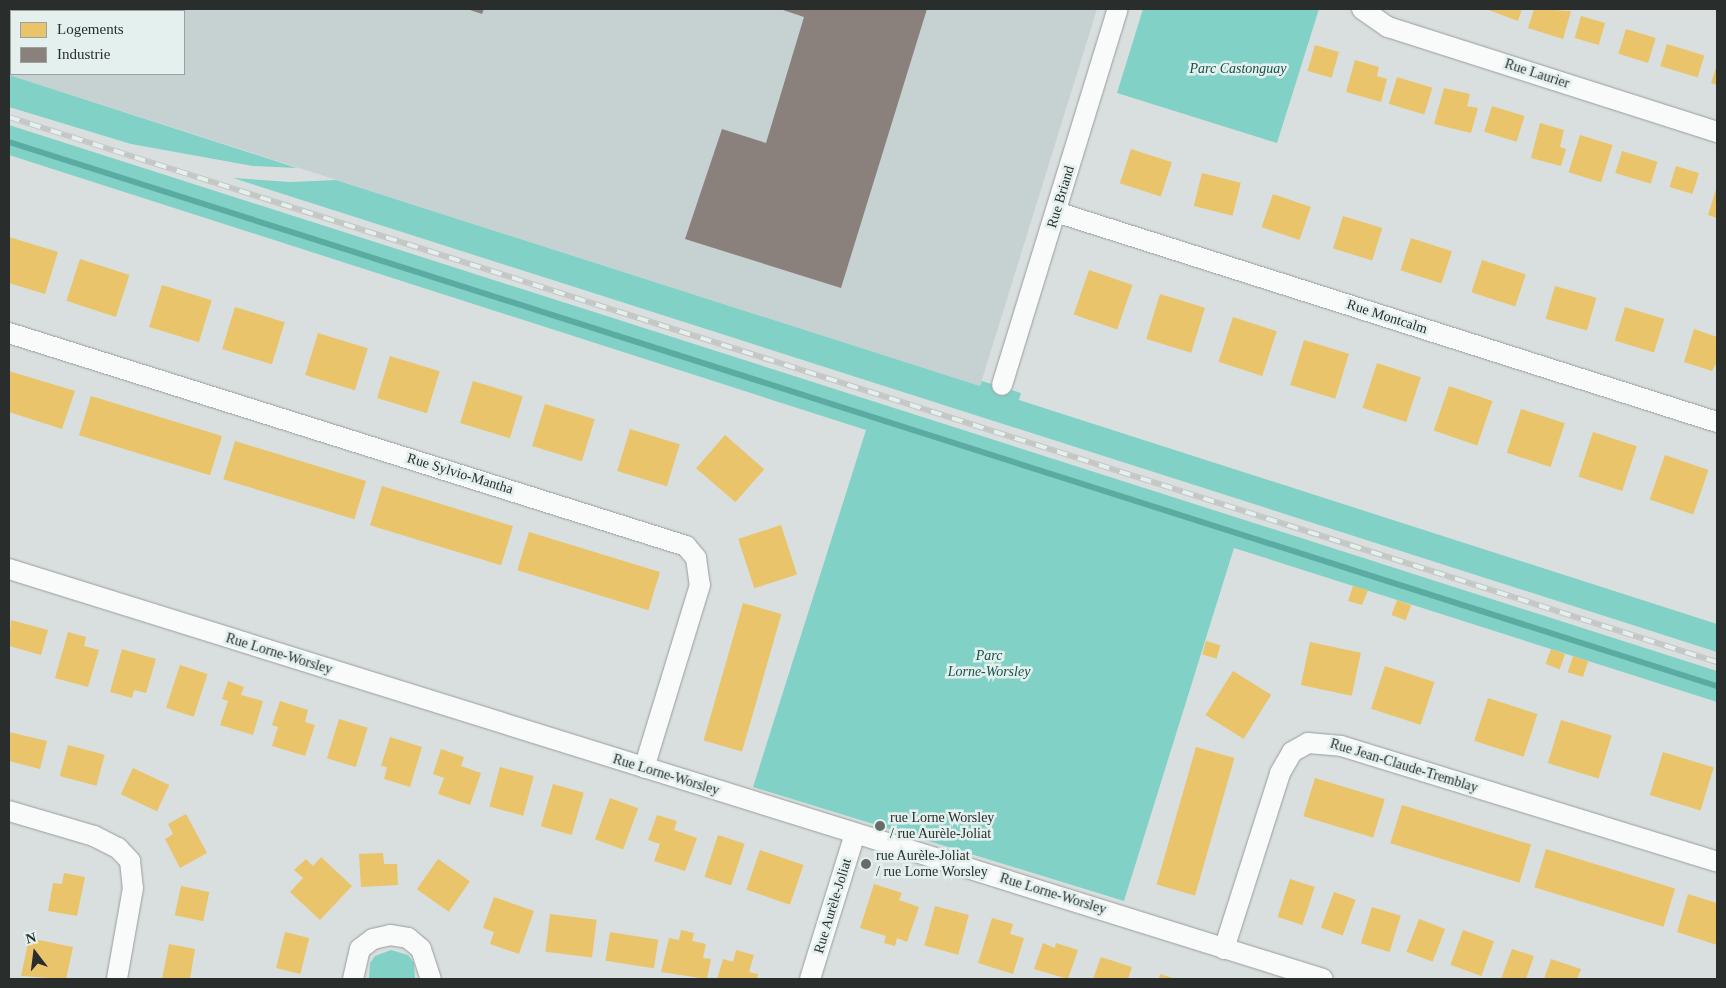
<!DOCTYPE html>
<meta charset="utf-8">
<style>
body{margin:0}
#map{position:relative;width:1726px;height:988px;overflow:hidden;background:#d9dfde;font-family:Georgia,serif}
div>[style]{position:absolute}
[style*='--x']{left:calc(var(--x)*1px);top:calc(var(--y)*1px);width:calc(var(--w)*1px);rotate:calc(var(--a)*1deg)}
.built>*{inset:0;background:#c5d2d1}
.green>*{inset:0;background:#82d1c7}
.homes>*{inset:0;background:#e9c46a;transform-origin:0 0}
.industry>*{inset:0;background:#8a817c}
.stream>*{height:6px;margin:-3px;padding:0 3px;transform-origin:3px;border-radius:3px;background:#5aaca2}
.roads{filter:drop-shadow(0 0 1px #989d9c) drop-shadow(0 0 1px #989d9c)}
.minor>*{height:20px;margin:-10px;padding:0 10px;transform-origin:10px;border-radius:10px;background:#f9fafa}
.rail>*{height:5.5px;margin-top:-2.75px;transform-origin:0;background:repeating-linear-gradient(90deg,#e3f0ed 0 11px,#c5c6c6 0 22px);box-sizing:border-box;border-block:1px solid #c5c6c6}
.dots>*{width:14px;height:14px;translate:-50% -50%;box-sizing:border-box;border:2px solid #e3f0ed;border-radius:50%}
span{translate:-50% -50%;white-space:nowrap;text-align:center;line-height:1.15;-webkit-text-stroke:5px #e3f0ed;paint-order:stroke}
.park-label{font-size:14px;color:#15514a;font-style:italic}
.street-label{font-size:14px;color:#292e2d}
.poi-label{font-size:14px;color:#292e2d}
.left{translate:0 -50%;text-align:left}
.frame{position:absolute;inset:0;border:10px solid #292e2d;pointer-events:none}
.legend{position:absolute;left:10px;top:10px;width:175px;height:65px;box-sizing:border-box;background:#e3f0ed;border:1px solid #99a2a0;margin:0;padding:6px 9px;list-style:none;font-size:15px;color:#292e2d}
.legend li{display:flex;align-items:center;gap:10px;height:25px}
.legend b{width:25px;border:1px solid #99a2a0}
.north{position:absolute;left:10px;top:928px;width:50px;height:50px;-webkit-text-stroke:4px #e3f0ed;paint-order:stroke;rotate:345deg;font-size:14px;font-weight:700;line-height:20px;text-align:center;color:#292e2d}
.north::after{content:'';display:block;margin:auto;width:18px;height:22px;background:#292e2d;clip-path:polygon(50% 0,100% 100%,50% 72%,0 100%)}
</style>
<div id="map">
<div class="built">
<i style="clip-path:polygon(evenodd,9px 9px,1097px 9px,980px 386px,9px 75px,9px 9px,11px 11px,184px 11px,184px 74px,11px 74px,11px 11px)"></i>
</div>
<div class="green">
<i style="clip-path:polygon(1143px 9px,1319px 9px,1277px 143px,1117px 93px)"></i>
<i style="clip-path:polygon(9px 75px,297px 168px,253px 166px,131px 144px,9px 107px)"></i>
<i style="clip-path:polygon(9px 125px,1717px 671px,1717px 702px,1234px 548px,1124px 901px,753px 787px,866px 430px,9px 155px)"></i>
<i style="clip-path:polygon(233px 178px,290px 182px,336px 180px,980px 386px,982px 381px,1021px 393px,1019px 400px,1717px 624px,1717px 652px)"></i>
<i style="clip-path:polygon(391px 950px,408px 955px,414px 963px,415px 979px,369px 979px,370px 963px,375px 956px)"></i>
</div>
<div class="homes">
<i style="clip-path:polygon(1486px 9px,1522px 9px,1518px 21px)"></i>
<i style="clip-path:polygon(1534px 9px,1571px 11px,1563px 39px,1528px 28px)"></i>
<i style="left:1581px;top:16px;width:25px;height:23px;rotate:16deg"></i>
<i style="left:1626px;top:29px;width:31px;height:26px;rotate:17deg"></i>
<i style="left:1667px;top:44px;width:39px;height:23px;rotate:17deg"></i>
<i style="left:1315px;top:45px;width:25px;height:27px;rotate:16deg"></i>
<i style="clip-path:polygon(1355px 60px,1379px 67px,1377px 76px,1387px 79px,1381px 102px,1346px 92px)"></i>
<i style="clip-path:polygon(1717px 65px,1717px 85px,1711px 83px)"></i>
<i style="left:1397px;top:77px;width:37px;height:28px;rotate:17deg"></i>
<i style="clip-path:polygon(1444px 88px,1470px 94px,1467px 106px,1478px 108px,1471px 133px,1434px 124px)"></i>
<i style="left:1492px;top:106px;width:34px;height:27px;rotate:17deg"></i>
<i style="clip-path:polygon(1540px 123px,1564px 130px,1560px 147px,1566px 149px,1561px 166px,1531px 158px)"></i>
<i style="left:1580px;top:135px;width:34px;height:39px;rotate:17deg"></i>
<i style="left:1131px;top:149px;width:43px;height:36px;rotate:18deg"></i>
<i style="left:1622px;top:151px;width:37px;height:23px;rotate:17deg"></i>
<i style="left:1676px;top:166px;width:24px;height:22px;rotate:17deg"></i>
<i style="left:1202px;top:173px;width:40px;height:34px;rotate:14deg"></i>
<i style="clip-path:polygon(1717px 186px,1717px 218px,1708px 215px)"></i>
<i style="left:1273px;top:194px;width:40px;height:35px;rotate:19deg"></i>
<i style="left:1343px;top:216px;width:41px;height:34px;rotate:17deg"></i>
<i style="clip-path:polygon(9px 237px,58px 252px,45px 294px,9px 283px)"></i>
<i style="left:1411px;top:238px;width:43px;height:34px;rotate:18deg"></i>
<i style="left:80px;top:259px;width:52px;height:44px;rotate:18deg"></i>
<i style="left:1482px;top:260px;width:46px;height:34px;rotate:18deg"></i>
<i style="left:1089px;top:270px;width:46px;height:47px;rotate:19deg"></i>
<i style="left:162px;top:285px;width:52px;height:44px;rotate:17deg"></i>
<i style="left:1555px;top:286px;width:43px;height:34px;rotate:16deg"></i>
<i style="left:1160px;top:294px;width:47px;height:47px;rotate:17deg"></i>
<i style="left:235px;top:307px;width:52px;height:44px;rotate:17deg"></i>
<i style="left:1625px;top:307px;width:41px;height:35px;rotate:17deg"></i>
<i style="left:1233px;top:317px;width:46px;height:47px;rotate:18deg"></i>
<i style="clip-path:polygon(1694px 329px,1717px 337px,1717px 362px,1712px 371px,1684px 362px)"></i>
<i style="left:318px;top:333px;width:52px;height:44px;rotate:17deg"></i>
<i style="left:1304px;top:340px;width:47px;height:47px;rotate:17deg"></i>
<i style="left:390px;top:356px;width:52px;height:44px;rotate:17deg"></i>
<i style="left:1377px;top:363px;width:46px;height:47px;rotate:18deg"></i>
<i style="clip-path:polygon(9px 371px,75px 391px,62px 429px,9px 412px)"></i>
<i style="left:473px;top:381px;width:52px;height:44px;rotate:17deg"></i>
<i style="left:1449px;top:386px;width:46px;height:47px;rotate:19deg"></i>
<i style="left:91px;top:396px;width:137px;height:41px;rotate:17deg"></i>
<i style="left:545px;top:404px;width:52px;height:44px;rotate:17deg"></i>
<i style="left:1521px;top:409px;width:46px;height:46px;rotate:18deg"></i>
<i style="left:630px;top:429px;width:52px;height:44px;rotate:17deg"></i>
<i style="left:1593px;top:432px;width:46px;height:47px;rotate:18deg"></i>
<i style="left:725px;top:435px;width:52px;height:44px;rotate:41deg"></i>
<i style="left:235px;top:441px;width:137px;height:40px;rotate:17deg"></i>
<i style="left:1665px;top:455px;width:46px;height:47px;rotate:19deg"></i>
<i style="left:382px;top:486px;width:137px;height:41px;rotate:17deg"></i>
<i style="left:781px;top:525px;width:52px;height:45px;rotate:72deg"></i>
<i style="left:529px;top:532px;width:137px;height:40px;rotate:17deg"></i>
<i style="clip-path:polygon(1353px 586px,1368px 590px,1362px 605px,1348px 601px)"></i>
<i style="left:1397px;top:600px;width:15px;height:16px;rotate:20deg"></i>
<i style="left:743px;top:603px;width:40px;height:143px;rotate:16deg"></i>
<i style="clip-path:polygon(11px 620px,48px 630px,41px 655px,9px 646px)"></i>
<i style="clip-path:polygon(68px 632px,86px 637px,84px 646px,99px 650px,88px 687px,55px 678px)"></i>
<i style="left:1206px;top:641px;width:15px;height:14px;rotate:16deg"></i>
<i style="left:1310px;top:642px;width:52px;height:44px;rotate:12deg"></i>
<i style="clip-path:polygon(122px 649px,156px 659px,146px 693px,134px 690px,132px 698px,110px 692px)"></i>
<i style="left:1551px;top:649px;width:15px;height:16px;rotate:20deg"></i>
<i style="left:1573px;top:656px;width:16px;height:17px;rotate:18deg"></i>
<i style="left:180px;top:665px;width:29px;height:45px;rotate:18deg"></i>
<i style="left:1385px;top:666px;width:52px;height:45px;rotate:18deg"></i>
<i style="left:1233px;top:671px;width:45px;height:52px;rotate:32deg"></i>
<i style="clip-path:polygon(228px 681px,244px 687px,241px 695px,263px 701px,253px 735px,220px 725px,228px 701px,222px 699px)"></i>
<i style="left:1488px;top:698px;width:52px;height:45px;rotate:18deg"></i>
<i style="clip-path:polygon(280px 701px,308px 710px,305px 722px,315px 725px,305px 756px,272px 746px,278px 727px,272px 725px)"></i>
<i style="left:339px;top:719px;width:30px;height:41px;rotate:17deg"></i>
<i style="left:1561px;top:720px;width:53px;height:45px;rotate:17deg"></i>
<i style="clip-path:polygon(9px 732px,47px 741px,40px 769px,9px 761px)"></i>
<i style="clip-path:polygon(390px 737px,422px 747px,410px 787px,384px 779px,387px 767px,381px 766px)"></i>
<i style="left:68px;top:745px;width:38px;height:32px;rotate:15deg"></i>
<i style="left:1196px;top:747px;width:40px;height:143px;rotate:16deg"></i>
<i style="clip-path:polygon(441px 749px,464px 757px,461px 766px,481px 773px,470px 805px,438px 794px,444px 778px,433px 774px)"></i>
<i style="left:1663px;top:752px;width:53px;height:45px;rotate:17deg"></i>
<i style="left:500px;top:767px;width:35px;height:41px;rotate:15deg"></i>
<i style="left:133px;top:768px;width:40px;height:29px;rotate:25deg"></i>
<i style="left:1315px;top:778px;width:73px;height:40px;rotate:17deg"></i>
<i style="left:553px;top:784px;width:32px;height:44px;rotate:16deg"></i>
<i style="left:610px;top:798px;width:30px;height:44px;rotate:20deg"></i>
<i style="left:1402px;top:805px;width:135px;height:40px;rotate:17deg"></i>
<i style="clip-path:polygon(186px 814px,207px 853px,180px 868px,165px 839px,173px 834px,168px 824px)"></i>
<i style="clip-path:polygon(657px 815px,677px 821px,674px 830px,697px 838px,685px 871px,654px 861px,660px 844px,648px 840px)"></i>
<i style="left:718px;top:835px;width:28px;height:44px;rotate:18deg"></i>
<i style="left:1546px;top:849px;width:135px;height:40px;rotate:17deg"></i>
<i style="left:760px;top:850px;width:46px;height:42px;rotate:19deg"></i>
<i style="clip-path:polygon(383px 853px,384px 864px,397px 864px,398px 885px,361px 887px,359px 854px)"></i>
<i style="clip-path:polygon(321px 857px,352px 886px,320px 920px,290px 892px,303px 878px,294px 870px,306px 859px,313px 866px)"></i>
<i style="left:438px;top:859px;width:39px;height:37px;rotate:35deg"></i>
<i style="clip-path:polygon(64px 873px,85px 877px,77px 916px,48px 911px,53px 883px,62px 884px)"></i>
<i style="left:1290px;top:879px;width:26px;height:40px;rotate:18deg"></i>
<i style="clip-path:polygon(874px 884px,902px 893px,899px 900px,919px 907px,907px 942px,897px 938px,895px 946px,884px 943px,886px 936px,860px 928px)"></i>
<i style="left:181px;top:886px;width:29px;height:30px;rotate:12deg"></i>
<i style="left:1334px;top:892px;width:23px;height:38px;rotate:20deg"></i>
<i style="clip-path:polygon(1688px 894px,1717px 903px,1717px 945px,1677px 932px)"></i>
<i style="clip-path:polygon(494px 897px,534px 911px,519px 954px,490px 944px,494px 932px,483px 928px)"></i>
<i style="left:935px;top:906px;width:35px;height:41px;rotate:15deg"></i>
<i style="left:1372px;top:907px;width:30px;height:38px;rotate:17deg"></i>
<i style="left:550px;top:914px;width:47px;height:38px;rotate:7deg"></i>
<i style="clip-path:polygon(992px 918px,1013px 924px,1010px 934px,1024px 938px,1013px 974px,978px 963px)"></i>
<i style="left:1419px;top:919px;width:28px;height:35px;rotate:21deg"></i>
<i style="clip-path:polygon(681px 930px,694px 933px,692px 941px,706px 944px,703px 958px,711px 959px,707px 979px,661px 972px,669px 938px,679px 940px)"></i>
<i style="left:1463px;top:930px;width:33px;height:37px;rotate:20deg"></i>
<i style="left:285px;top:932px;width:25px;height:37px;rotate:14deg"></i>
<i style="left:610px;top:932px;width:49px;height:29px;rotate:9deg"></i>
<i style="clip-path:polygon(29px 938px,73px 947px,66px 979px,21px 976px)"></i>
<i style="clip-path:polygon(1043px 943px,1055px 948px,1056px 943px,1078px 950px,1068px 979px,1034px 969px)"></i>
<i style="clip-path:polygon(169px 944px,195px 949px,190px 979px,162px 979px)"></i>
<i style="clip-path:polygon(1512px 949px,1534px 956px,1526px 979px,1501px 979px)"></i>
<i style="clip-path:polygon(736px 950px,754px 955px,749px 972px,758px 974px,757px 979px,717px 979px,723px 959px,733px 962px)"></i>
<i style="clip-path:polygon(1101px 957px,1132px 967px,1128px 979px,1093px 979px)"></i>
<i style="clip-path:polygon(1551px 959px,1581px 969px,1577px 979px,1544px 979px)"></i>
<i style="clip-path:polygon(1160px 974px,1176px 979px,1159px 979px)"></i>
</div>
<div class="industry">
<i style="clip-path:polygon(467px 9px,484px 9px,482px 14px)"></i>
<i style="clip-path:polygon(780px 9px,927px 9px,841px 288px,685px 239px,722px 129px,766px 143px,804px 17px)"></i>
</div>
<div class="stream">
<i style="--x:9;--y:142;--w:1793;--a:17.67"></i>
</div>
<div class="roads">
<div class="minor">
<i style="--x:1362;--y:9;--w:32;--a:35"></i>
<i style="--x:1388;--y:27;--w:345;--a:17.7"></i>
<i style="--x:1056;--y:212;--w:694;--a:17.63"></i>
<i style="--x:9;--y:333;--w:710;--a:17.46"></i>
<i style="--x:686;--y:546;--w:16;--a:50"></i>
<i style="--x:696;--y:558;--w:27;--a:82"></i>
<i style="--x:700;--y:585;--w:191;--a:107"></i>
<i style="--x:1002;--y:385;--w:393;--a:-72.9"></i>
<i style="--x:9;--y:569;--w:1376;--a:17.33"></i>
<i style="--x:9;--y:811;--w:89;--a:16.4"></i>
<i style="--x:94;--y:836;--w:27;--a:27"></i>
<i style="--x:118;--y:848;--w:18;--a:47"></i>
<i style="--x:130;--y:861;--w:27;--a:84"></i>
<i style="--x:133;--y:888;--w:92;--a:100"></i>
<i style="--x:1224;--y:949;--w:185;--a:-72.3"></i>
<i style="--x:1280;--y:773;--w:24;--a:-60"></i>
<i style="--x:1292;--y:752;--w:18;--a:-29"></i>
<i style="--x:1308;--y:743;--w:33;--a:5"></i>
<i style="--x:1341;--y:746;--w:393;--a:17.1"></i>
<i style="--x:353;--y:979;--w:31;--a:-77"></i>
<i style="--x:360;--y:949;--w:16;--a:-38"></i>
<i style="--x:373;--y:939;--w:17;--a:-13"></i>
<i style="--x:390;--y:935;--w:18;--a:9"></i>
<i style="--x:408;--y:938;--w:17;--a:40"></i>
<i style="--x:421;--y:949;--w:32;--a:72"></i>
<i style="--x:810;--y:979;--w:152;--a:-72.8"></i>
</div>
</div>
<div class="rail">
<i style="--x:9;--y:117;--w:1793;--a:17.7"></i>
</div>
<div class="dots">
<i style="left:880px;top:826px;background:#676c6b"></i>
<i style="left:866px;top:864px;background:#676c6b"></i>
</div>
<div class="park-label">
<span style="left:1238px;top:69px">Parc Castonguay</span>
<span style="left:989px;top:664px">Parc<br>Lorne-Worsley</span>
</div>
<div class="street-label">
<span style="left:1537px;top:74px;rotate:18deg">Rue Laurier</span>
<span style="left:1061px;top:197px;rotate:-73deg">Rue Briand</span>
<span style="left:1387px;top:317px;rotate:18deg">Rue Montcalm</span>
<span style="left:460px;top:474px;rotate:17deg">Rue Sylvio-Mantha</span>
<span style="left:279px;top:654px;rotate:17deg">Rue Lorne-Worsley</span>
<span style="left:1404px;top:766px;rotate:17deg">Rue Jean-Claude-Tremblay</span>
<span style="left:666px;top:775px;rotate:17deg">Rue Lorne-Worsley</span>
<span style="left:1053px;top:894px;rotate:17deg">Rue Lorne-Worsley</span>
<span style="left:833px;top:906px;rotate:-73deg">Rue Aurèle-Joliat</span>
</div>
<div class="poi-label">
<span class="left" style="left:890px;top:826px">rue Lorne Worsley<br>/ rue Aurèle-Joliat</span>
<span class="left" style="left:876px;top:864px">rue Aurèle-Joliat<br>/ rue Lorne Worsley</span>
</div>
<div class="frame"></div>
<ul class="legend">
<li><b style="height:14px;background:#e9c46a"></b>Logements</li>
<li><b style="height:14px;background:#8a817c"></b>Industrie</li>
</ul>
<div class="north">N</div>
</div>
